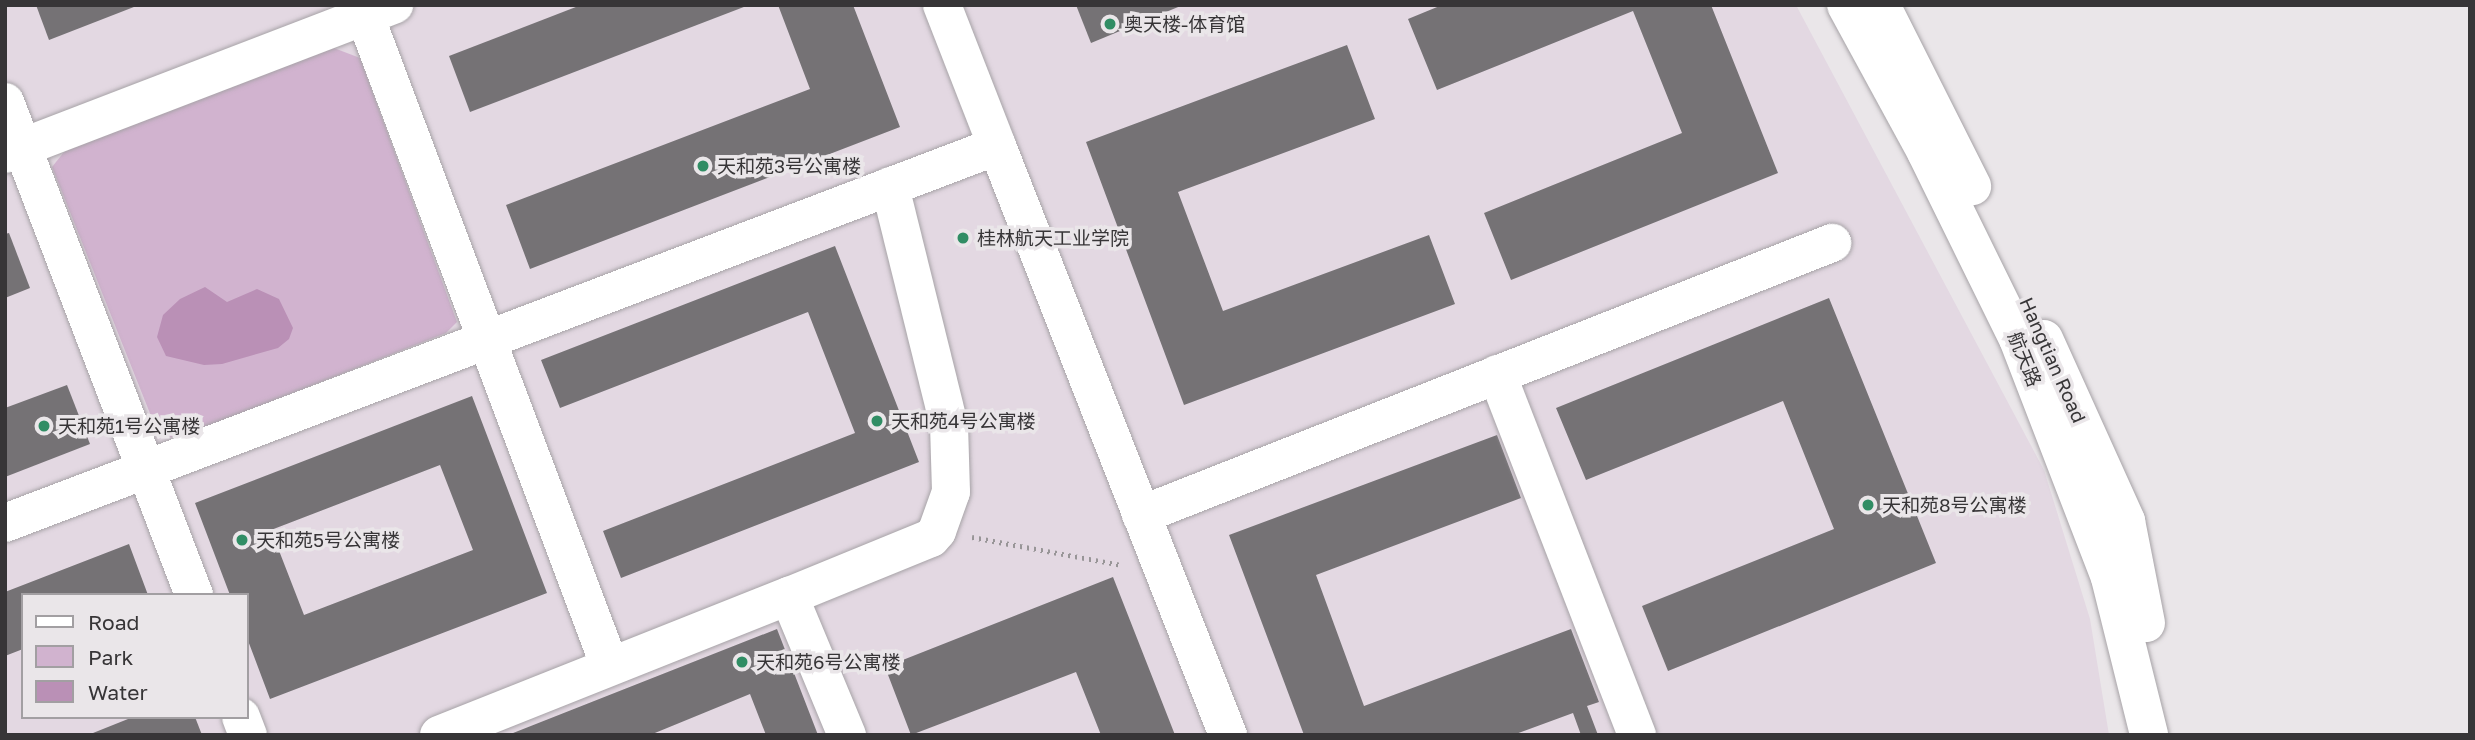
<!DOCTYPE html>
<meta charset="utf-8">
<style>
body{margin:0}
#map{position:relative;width:2475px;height:740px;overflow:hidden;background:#eae6e9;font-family:"Golos Text","Noto Sans SC",sans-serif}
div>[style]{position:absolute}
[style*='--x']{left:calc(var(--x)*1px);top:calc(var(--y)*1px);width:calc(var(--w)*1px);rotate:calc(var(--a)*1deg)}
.built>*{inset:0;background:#e3d8e2}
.green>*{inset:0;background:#d1b3cf}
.water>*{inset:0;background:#ba90b6}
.building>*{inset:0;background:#757275}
.path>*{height:4.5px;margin-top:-2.25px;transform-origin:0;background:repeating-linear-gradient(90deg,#989597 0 2px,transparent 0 7px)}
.roads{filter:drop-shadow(0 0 2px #a7a3a7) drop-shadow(0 0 2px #a7a3a7)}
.minor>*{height:38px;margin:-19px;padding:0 19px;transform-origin:19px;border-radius:19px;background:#fff}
.major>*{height:38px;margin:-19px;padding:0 19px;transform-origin:19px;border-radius:19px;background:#fff}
.dots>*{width:19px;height:19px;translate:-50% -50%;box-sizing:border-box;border:4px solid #eae6e9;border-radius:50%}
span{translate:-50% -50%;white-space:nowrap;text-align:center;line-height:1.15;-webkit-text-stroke:7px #eae6e9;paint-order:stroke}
.poi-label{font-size:19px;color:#373537}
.left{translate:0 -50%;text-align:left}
.street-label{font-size:19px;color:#373537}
.frame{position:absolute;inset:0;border:7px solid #373537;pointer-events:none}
.legend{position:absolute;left:21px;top:593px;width:228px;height:126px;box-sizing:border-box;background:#eae6e9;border:2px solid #a29fa2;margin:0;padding:9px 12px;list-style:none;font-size:21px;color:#373537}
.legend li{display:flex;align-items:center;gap:14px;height:35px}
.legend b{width:35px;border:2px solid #a29fa2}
</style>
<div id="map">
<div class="built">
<i style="clip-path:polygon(evenodd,5px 5px,1796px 5px,2044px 470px,2090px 619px,2109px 735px,5px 735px,5px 5px,23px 595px,247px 595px,247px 717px,23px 717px,23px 595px)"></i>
</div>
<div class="green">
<i style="clip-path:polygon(326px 45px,360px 58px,457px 322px,446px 333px,178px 438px,159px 436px,52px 167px,68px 147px)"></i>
</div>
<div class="water">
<i style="clip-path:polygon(205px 287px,227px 302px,257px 289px,279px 299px,293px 328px,289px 339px,278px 348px,222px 364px,204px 365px,166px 356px,157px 337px,163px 315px,180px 299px)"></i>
</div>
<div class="building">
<i style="clip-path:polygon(36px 5px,139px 5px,49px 40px)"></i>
<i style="clip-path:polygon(581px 5px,749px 5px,470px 112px,449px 56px)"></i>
<i style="clip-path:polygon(778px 5px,853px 5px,900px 127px,530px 269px,506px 205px,810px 89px)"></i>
<i style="clip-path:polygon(1076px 5px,1183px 5px,1091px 43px)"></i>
<i style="clip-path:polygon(1442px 5px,1711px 5px,1778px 173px,1511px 280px,1484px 213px,1682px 133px,1633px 11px,1437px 90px,1408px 19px)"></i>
<i style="clip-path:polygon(1347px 45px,1375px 119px,1178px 192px,1223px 311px,1429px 235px,1455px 304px,1184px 405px,1086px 142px)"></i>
<i style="clip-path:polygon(9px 233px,30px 288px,5px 298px,5px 234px)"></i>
<i style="clip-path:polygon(835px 246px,919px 462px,621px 578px,603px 531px,855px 433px,808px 312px,560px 408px,541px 360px)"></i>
<i style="clip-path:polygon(1829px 298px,1936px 563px,1668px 671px,1642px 606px,1834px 529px,1783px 401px,1586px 480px,1556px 408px)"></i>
<i style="clip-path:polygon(67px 385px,90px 444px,5px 477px,5px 408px)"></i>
<i style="clip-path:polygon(evenodd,472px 396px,547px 593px,270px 699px,247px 638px,247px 595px,230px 595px,195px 503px,472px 396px,440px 465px,473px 550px,304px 615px,271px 530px,440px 465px)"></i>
<i style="clip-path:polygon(1497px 435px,1521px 498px,1316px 575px,1364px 706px,1571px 629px,1599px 702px,1587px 706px,1598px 735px,1581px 735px,1573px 713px,1513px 735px,1304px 735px,1229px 535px)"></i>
<i style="clip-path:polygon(129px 544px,148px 595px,23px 595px,23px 649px,5px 656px,5px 592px)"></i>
<i style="clip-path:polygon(1113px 577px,1175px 735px,1101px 735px,1076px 672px,911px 735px,885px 667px)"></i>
<i style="clip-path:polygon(777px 629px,818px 735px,766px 735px,750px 694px,650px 735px,508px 735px)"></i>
<i style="clip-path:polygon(133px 717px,195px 717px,202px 735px,88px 735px)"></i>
</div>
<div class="path">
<i style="--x:972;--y:537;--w:153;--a:10.6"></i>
</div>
<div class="roads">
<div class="minor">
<i style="--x:365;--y:16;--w:692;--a:69.37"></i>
<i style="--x:5;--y:102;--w:528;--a:69.02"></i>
<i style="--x:997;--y:146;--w:633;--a:68.59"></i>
<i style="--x:5;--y:154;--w:417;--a:-21"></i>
<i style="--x:1497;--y:374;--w:387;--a:68.8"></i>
<i style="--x:1141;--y:515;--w:743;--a:-21.49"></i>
<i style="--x:5;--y:523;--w:1061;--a:-20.81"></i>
<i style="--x:997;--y:146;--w:151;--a:-111.3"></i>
<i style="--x:789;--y:596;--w:151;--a:67.4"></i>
<i style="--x:241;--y:717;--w:19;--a:69"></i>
<i style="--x:439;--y:735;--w:377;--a:-21.7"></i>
<i style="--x:789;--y:596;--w:153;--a:-22.2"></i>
<i style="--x:931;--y:538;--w:9;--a:-49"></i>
<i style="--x:937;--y:531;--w:41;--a:-70.3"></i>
<i style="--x:951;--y:492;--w:67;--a:-91.7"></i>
<i style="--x:949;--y:425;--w:246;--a:-103.9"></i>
</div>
<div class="major">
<i style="--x:1846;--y:5;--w:167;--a:61.4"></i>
<i style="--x:1926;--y:152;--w:208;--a:63.8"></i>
<i style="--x:2018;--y:339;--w:256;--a:68.9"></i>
<i style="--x:2110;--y:578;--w:162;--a:76"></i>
<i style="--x:1881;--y:5;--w:203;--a:63.3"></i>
<i style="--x:2044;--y:339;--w:200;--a:65.7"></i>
<i style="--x:2126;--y:521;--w:104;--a:78.9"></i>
</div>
</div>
<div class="dots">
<i style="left:1110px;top:24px;background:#308d64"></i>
<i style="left:703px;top:166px;background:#308d64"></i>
<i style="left:963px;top:238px;background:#308d64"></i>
<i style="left:877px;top:421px;background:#308d64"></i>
<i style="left:44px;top:426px;background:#308d64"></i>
<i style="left:1868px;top:505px;background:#308d64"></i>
<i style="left:242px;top:540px;background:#308d64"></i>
<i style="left:742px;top:662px;background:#308d64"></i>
</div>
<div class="poi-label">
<span class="left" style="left:1124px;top:24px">奥天楼-体育馆</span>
<span class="left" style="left:717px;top:166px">天和苑3号公寓楼</span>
<span class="left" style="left:977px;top:238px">桂林航天工业学院</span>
<span class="left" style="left:891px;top:421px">天和苑4号公寓楼</span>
<span class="left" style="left:58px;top:426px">天和苑1号公寓楼</span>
<span class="left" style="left:1882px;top:505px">天和苑8号公寓楼</span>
<span class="left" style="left:256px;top:540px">天和苑5号公寓楼</span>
<span class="left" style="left:756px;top:662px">天和苑6号公寓楼</span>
</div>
<div class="street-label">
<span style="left:2025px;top:359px;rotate:68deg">航天路</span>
<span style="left:2053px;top:360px;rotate:66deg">Hangtian Road</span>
</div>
<div class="frame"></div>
<ul class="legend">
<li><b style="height:9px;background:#fff"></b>Road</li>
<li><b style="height:19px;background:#d1b3cf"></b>Park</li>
<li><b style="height:19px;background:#ba90b6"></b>Water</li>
</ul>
</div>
